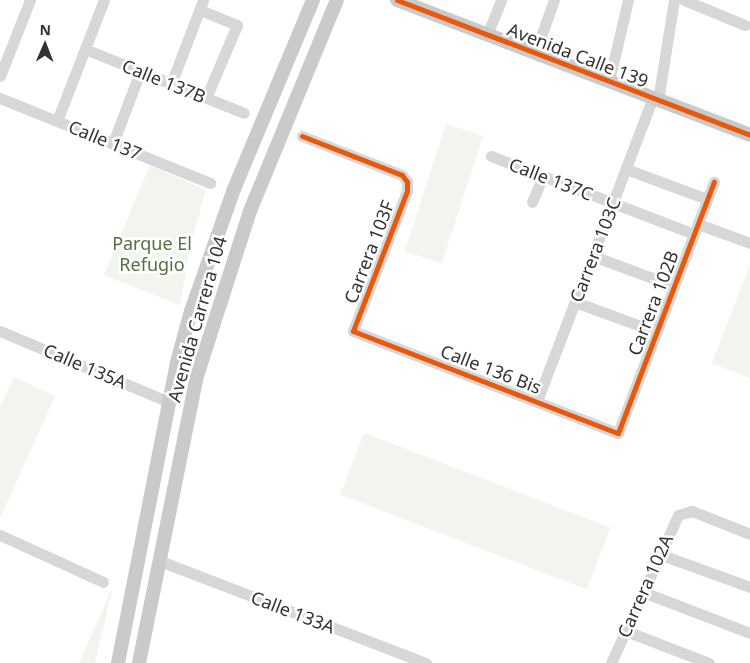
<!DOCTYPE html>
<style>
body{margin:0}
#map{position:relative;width:750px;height:663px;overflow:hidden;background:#fff;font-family:"Noto Sans",sans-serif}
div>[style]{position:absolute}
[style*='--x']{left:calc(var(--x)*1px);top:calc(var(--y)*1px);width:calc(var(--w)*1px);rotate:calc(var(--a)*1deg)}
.green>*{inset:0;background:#f1f5ed;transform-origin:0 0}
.minor>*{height:11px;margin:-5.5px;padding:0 5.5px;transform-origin:5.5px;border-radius:5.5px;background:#d7d7d7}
.major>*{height:14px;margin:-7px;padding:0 7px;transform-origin:7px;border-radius:7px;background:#cacaca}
.cycleway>*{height:5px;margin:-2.5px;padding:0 2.5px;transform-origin:2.5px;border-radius:2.5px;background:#e8590c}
span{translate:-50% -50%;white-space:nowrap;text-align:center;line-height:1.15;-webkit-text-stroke:5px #fff;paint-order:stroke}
.street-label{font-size:18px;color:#333}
.park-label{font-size:18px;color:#56703f}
.north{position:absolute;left:20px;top:20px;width:50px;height:50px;-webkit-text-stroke:4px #fff;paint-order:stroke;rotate:1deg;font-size:14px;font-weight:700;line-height:20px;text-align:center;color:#333}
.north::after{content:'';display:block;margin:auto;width:18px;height:22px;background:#333;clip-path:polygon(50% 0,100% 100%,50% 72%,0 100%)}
</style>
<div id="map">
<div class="green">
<i style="left:446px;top:124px;width:39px;height:134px;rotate:18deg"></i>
<i style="clip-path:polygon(150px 165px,206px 190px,190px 247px,180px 305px,104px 275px)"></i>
<i style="clip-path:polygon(750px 264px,750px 378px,712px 363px)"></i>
<i style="clip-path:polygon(14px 377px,55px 396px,0 518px,0 408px)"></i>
<i style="left:364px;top:433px;width:264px;height:66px;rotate:21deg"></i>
<i style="clip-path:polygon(113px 586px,95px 663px,79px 663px)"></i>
</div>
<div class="minor">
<i style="--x:684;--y:0;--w:66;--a:22.3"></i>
<i style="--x:200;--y:10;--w:40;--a:22"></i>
<i style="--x:237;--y:25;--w:79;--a:113"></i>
<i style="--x:487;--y:35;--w:38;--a:-68"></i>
<i style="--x:85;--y:49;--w:171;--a:21.9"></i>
<i style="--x:535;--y:53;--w:56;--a:-70.3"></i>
<i style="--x:0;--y:76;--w:82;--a:-68.5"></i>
<i style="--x:609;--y:81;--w:83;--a:-76.8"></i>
<i style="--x:171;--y:84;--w:90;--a:-69.1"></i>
<i style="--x:0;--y:98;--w:227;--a:22"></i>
<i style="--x:658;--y:100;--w:101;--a:-80.9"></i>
<i style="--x:57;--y:121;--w:130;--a:-68.8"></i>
<i style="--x:302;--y:136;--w:107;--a:21.3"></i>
<i style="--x:402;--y:175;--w:9;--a:54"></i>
<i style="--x:407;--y:182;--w:9;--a:90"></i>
<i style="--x:407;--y:191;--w:150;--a:111.1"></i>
<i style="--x:353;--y:331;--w:284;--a:21.1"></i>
<i style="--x:618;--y:433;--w:269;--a:-69.1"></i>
<i style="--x:113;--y:143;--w:76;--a:-69.2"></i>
<i style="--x:491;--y:156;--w:217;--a:21"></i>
<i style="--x:626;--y:169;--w:86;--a:20.3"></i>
<i style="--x:532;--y:202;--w:28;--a:-67"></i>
<i style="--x:698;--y:224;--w:55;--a:20.1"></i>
<i style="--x:593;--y:256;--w:86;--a:20.3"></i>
<i style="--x:575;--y:302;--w:87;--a:20.1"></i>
<i style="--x:0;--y:331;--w:183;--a:22.8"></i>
<i style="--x:537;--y:401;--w:324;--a:-69.1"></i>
<i style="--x:0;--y:535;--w:113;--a:24.5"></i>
<i style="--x:659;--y:554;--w:97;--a:19.9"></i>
<i style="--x:160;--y:561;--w:285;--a:21"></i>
<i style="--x:643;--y:592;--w:115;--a:21"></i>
<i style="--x:626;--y:631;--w:89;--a:21.1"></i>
<i style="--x:611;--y:663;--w:162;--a:-65.6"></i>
<i style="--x:678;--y:515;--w:15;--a:-16"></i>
<i style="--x:692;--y:511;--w:62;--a:21.6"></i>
</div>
<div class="major">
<i style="--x:397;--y:0;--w:378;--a:20.9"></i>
<i style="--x:118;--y:663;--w:307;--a:-78.9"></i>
<i style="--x:177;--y:362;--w:53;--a:-74.6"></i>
<i style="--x:191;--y:311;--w:129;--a:-70.6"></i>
<i style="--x:234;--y:189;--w:205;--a:-67.3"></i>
<i style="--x:139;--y:663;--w:293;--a:-78.6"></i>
<i style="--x:197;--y:376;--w:173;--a:-72.2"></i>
<i style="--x:250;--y:211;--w:228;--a:-67.6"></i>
</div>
<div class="cycleway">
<i style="--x:397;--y:0;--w:378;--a:20.9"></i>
<i style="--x:302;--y:136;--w:107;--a:21.3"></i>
<i style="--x:402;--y:175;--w:9;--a:54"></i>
<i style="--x:407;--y:182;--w:9;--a:90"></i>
<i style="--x:407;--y:191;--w:150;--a:111.1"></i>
<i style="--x:353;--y:331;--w:284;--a:21.1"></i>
<i style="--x:618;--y:433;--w:269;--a:-69.1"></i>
</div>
<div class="street-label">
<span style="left:578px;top:55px;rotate:21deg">Avenida Calle 139</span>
<span style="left:164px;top:81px;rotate:22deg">Calle 137B</span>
<span style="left:105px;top:140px;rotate:22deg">Calle 137</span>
<span style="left:551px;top:179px;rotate:21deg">Calle 137C</span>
<span style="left:595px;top:250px;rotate:-69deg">Carrera 103C</span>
<span style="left:369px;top:252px;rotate:-69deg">Carrera 103F</span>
<span style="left:653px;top:303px;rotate:-69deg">Carrera 102B</span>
<span style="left:197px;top:319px;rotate:-74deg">Avenida Carrera 104</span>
<span style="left:85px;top:366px;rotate:23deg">Calle 135A</span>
<span style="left:491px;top:369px;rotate:21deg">Calle 136 Bis</span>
<span style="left:645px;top:586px;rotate:-66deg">Carrera 102A</span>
<span style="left:293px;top:612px;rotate:21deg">Calle 133A</span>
</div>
<div class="park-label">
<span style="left:152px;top:254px">Parque El<br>Refugio</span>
</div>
<div class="north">N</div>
</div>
